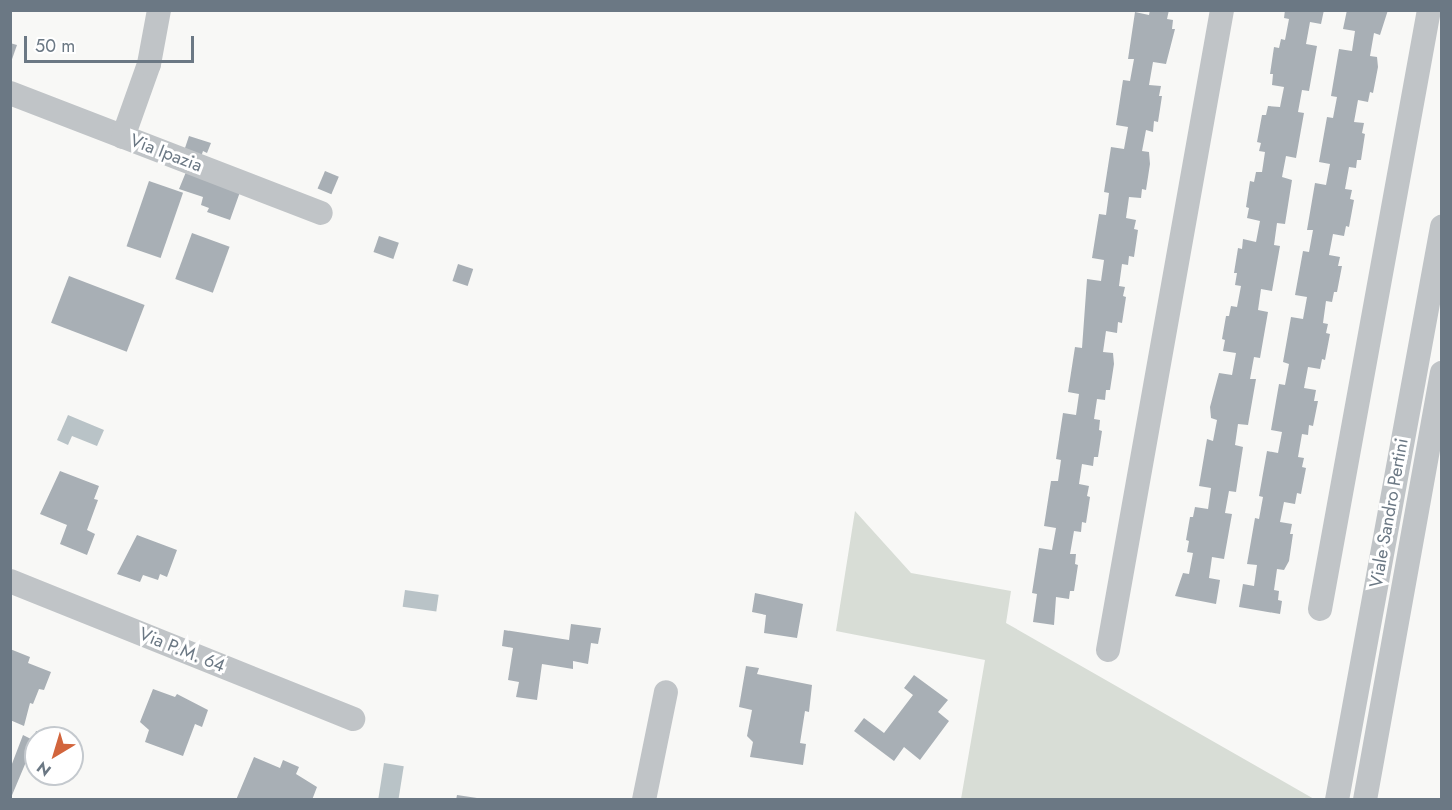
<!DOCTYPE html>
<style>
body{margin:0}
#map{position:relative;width:1452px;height:810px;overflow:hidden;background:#f8f8f6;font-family:Jost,sans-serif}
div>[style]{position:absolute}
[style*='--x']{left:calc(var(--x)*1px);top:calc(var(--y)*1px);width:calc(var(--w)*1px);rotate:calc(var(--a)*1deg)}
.green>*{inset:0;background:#d8ddd6}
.water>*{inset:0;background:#b9c3c7;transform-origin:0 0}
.building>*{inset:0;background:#a8afb5;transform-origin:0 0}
.street>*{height:24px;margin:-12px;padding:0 12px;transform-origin:12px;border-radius:12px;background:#c0c4c7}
span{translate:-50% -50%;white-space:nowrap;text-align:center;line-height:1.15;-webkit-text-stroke:6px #fff;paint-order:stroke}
.street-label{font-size:18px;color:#6b7884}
.frame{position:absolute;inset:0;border:12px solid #6b7884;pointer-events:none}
.north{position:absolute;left:24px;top:726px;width:60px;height:60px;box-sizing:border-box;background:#fff;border:2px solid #c4c9ce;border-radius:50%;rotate:218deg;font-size:16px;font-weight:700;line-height:24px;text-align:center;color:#6b7884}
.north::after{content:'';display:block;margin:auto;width:21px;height:27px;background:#d2653d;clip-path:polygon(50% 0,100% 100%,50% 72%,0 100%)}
.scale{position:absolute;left:24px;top:36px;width:170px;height:27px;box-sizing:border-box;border:3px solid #6b7884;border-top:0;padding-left:8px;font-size:18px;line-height:21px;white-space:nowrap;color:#6b7884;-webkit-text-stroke:4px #fff;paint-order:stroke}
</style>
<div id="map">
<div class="green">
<i style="clip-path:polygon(855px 511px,911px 573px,1011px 591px,1006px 623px,1314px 799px,961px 799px,985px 660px,836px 631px)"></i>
</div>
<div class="water">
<i style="clip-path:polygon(68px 415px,104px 430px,97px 446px,72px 436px,68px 445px,57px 440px)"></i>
<i style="left:405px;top:590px;width:34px;height:17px;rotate:8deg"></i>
<i style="left:384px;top:763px;width:20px;height:36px;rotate:9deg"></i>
</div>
<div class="building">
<i style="clip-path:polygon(1150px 10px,1169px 10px,1167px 19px,1173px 20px,1172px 29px,1175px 29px,1166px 64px,1153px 62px,1149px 85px,1161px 86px,1159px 96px,1162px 96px,1158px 122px,1154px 121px,1153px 132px,1146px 130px,1142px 151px,1149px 152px,1150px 164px,1146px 190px,1142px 189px,1141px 198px,1129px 197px,1126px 218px,1136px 220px,1134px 229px,1138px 230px,1134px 257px,1129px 256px,1128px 265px,1122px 264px,1119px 286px,1125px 287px,1123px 296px,1126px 297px,1122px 323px,1118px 322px,1117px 333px,1106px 331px,1103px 352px,1113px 353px,1114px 364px,1110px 390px,1106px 390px,1105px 400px,1097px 399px,1094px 419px,1100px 420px,1099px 430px,1102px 431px,1098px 457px,1094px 457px,1093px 466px,1082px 464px,1079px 484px,1089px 486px,1087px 496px,1090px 497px,1086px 523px,1082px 522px,1081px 532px,1074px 531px,1070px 554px,1076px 554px,1075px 564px,1078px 565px,1074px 591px,1070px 591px,1069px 599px,1056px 597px,1054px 625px,1033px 622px,1037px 594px,1032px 593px,1039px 548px,1052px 550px,1056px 528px,1044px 526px,1051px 481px,1058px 481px,1061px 460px,1056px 459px,1063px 413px,1076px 415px,1079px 394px,1068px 392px,1075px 347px,1082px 348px,1087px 279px,1101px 281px,1104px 260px,1092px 258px,1099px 214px,1106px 215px,1109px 193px,1104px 192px,1111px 147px,1124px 149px,1128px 127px,1116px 125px,1123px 80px,1130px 81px,1134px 59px,1128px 59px,1135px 12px,1149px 15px)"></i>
<i style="clip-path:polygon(1285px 10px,1324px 10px,1321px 24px,1310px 22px,1306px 44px,1317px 46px,1309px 91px,1302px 90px,1298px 112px,1304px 113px,1296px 158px,1286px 156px,1282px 177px,1292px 180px,1285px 224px,1277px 223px,1274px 245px,1280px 246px,1272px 291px,1261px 289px,1258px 310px,1268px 312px,1260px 358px,1254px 357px,1250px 379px,1256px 379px,1248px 425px,1238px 424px,1235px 445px,1243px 447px,1236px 492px,1229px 491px,1225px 513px,1232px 514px,1224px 559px,1212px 557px,1209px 578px,1220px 580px,1216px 604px,1175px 596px,1183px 573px,1189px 574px,1193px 553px,1187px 552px,1189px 541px,1186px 540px,1190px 517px,1193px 517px,1195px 507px,1208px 509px,1211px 488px,1199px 486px,1207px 439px,1213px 441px,1217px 420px,1211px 418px,1210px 407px,1219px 373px,1232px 375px,1236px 353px,1223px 351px,1225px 340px,1222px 339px,1226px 316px,1229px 316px,1231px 306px,1237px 307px,1241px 286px,1235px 285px,1237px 273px,1234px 273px,1238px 248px,1242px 249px,1243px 239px,1256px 242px,1260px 221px,1247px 218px,1249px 208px,1246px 207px,1250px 181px,1254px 182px,1256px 172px,1262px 172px,1265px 152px,1259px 151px,1261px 143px,1257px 142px,1262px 115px,1266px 115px,1268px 106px,1280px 107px,1284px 87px,1272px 85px,1273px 74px,1270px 74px,1274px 47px,1279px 48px,1281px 39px,1285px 40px,1289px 19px,1284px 18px)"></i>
<i style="clip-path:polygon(1347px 10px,1388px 10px,1380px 35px,1374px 33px,1370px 56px,1377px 57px,1378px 67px,1373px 93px,1370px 92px,1368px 102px,1358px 100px,1354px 122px,1364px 123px,1362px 133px,1365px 134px,1361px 160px,1357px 160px,1356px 168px,1349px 167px,1345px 189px,1352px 190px,1350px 199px,1354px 200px,1349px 227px,1346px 226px,1344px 236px,1333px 234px,1329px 255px,1340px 257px,1338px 266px,1342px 266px,1337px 292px,1334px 292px,1332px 302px,1326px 301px,1323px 323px,1328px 324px,1326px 333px,1330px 334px,1325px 360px,1322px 359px,1320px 369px,1308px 367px,1304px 388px,1316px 390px,1314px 401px,1318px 401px,1313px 426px,1309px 425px,1308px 435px,1302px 434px,1298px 457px,1304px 458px,1302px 467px,1306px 468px,1301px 494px,1297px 493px,1295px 504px,1284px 502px,1280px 522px,1292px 524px,1290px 534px,1293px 534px,1289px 561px,1284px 570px,1277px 569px,1274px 590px,1279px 591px,1278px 600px,1282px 601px,1280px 614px,1239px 607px,1243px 584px,1254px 586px,1257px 565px,1247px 564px,1255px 518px,1259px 519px,1263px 497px,1259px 496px,1267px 451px,1278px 453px,1282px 432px,1271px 430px,1279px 384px,1285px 385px,1289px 364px,1283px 362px,1291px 317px,1303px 319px,1307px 297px,1295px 295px,1303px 251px,1309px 252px,1313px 230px,1307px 230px,1315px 183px,1326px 185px,1330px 164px,1319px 162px,1327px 117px,1333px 118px,1337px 97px,1331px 96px,1339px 49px,1352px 51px,1355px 31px,1343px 29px)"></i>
<i style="clip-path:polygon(10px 43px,17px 45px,11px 62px,10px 62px)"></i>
<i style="clip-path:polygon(189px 136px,211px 143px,207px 153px,203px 151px,201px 157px,184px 151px)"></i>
<i style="left:325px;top:171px;width:15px;height:19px;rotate:23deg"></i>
<i style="clip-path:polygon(186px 172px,240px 192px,230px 220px,207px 212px,209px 208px,201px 205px,203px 197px,179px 189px)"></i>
<i style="left:149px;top:181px;width:36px;height:69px;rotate:19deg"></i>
<i style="left:192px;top:233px;width:40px;height:49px;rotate:20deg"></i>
<i style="left:379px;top:236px;width:21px;height:17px;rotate:19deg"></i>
<i style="left:458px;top:264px;width:16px;height:18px;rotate:18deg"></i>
<i style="left:69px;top:276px;width:81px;height:50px;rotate:21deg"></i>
<i style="clip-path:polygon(60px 471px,99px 486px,94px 499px,98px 500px,87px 530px,95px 534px,87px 555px,60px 544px,67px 525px,40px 514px)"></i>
<i style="clip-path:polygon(137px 535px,177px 550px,167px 577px,160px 574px,158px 580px,143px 575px,140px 582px,117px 574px)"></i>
<i style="clip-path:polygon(755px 593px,803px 604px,797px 638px,764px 633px,766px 615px,752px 612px)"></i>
<i style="clip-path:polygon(571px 624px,601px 628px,598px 644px,591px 643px,588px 664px,573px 661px,573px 669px,542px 664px,537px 700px,516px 697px,519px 682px,508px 680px,513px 648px,502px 646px,504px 630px,569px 640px)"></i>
<i style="clip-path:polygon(10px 649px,30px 657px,28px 663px,51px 672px,44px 690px,39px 689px,33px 704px,30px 703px,24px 726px,10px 720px)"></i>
<i style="clip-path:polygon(746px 666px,759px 668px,757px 674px,812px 685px,809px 712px,805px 711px,800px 743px,806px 744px,803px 765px,750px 757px,753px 742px,747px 736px,752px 710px,739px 707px)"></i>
<i style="clip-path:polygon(914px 675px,948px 700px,938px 712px,949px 721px,920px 760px,904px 747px,894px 761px,854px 731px,864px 718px,884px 733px,913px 695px,904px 688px)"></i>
<i style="clip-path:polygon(153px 689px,175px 697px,177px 694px,208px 710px,202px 727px,195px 724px,183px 756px,145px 742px,149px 730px,140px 722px)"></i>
<i style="clip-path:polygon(44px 729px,65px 738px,36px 738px,36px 766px,26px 762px,10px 800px,10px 769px,23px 735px,33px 740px,36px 731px,42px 733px)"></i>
<i style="clip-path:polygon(254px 757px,280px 768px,283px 760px,299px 767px,296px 774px,317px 787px,312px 800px,236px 800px)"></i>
<i style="clip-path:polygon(457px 795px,477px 798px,477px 800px,456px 800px)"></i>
</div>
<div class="street">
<i style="--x:10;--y:93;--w:333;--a:21.1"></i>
<i style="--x:123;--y:137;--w:77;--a:-70.4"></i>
<i style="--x:149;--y:64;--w:55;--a:-79.5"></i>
<i style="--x:10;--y:581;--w:370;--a:21.9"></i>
<i style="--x:1320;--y:609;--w:609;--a:-79.69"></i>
<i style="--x:1108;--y:650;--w:650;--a:-79.9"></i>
<i style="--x:644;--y:800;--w:110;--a:-78.5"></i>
<i style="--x:1337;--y:800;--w:583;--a:-79.62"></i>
<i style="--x:1365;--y:800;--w:434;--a:-79.8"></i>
</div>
<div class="street-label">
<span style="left:166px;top:153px;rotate:21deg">Via Ipazia</span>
<span style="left:1389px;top:513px;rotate:-80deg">Viale Sandro Pertini</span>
<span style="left:182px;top:650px;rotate:22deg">Via P.M. 64</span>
</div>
<div class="frame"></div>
<div class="north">N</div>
<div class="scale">50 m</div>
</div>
